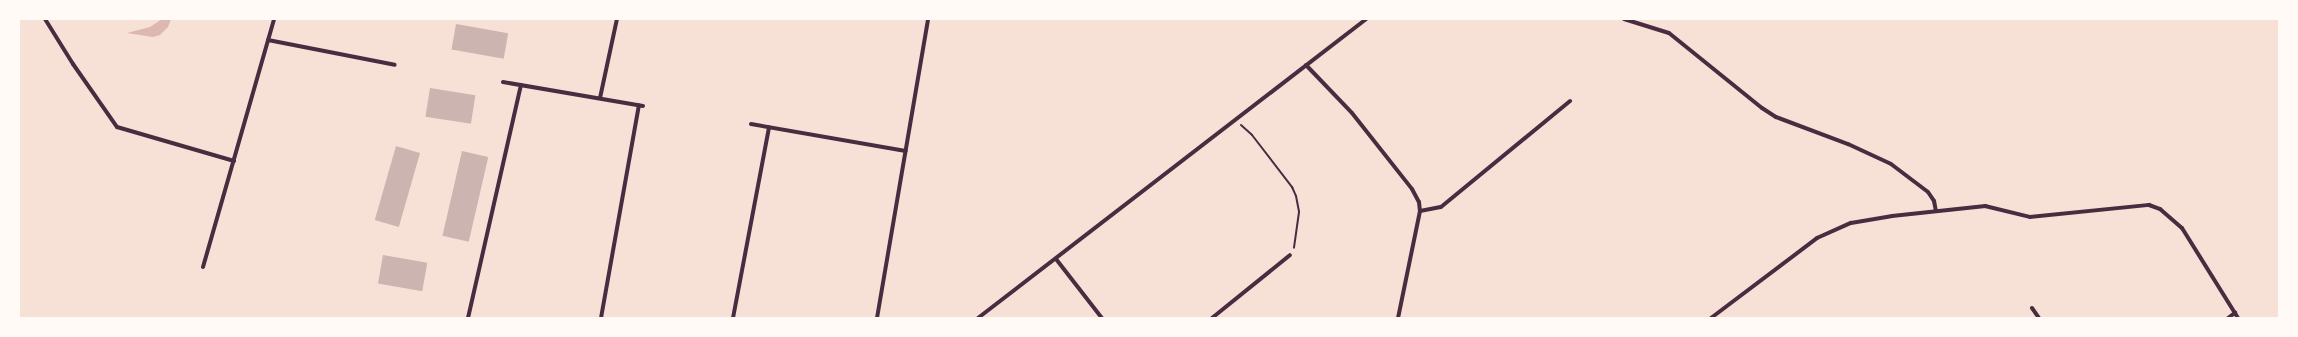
<!DOCTYPE html>
<style>
body{margin:0}
#map{position:relative;width:2298px;height:337px;overflow:hidden;background:#f7e1d7;font-family:"PT Sans",sans-serif}
div>[style]{position:absolute}
[style*='--x']{left:calc(var(--x)*1px);top:calc(var(--y)*1px);width:calc(var(--w)*1px);rotate:calc(var(--a)*1deg)}
.water>*{inset:0;background:#dcb8b0}
.building>*{inset:0;background:#ccb4b1;transform-origin:0 0}
.path>*{height:2px;margin:-1px;padding:0 1px;transform-origin:1px;border-radius:1px;background:#4a2c40}
.minor>*{height:4px;margin:-2px;padding:0 2px;transform-origin:2px;border-radius:2px;background:#4a2c40}
span{translate:-50% -50%;white-space:nowrap;text-align:center;line-height:1.15;-webkit-text-stroke:3.5px #fffaf5;paint-order:stroke}
.frame{position:absolute;inset:0;border:20px solid #fffaf5;pointer-events:none}
</style>
<div id="map">
<div class="water">
<i style="clip-path:polygon(162px 19px,171px 19px,168px 27px,160px 35px,153px 37px,127px 33px,150px 27px)"></i>
</div>
<div class="building">
<i style="left:456px;top:24px;width:53px;height:26px;rotate:10deg"></i>
<i style="left:430px;top:88px;width:46px;height:29px;rotate:9deg"></i>
<i style="left:396px;top:146px;width:25px;height:77px;rotate:16deg"></i>
<i style="left:462px;top:151px;width:27px;height:87px;rotate:13deg"></i>
<i style="left:383px;top:255px;width:45px;height:29px;rotate:10deg"></i>
</div>
<div class="path">
<i style="--x:1241;--y:125;--w:15;--a:42"></i>
<i style="--x:1252;--y:135;--w:66;--a:52.4"></i>
<i style="--x:1292;--y:187;--w:10;--a:66"></i>
<i style="--x:1296;--y:196;--w:16;--a:79"></i>
<i style="--x:1299;--y:212;--w:36;--a:98"></i>
</div>
<div class="minor">
<i style="--x:45;--y:19;--w:53;--a:58.1"></i>
<i style="--x:73;--y:64;--w:77;--a:55.1"></i>
<i style="--x:117;--y:127;--w:122;--a:16.2"></i>
<i style="--x:1624;--y:19;--w:47;--a:17.3"></i>
<i style="--x:1669;--y:33;--w:119;--a:38.9"></i>
<i style="--x:1762;--y:108;--w:17;--a:33"></i>
<i style="--x:1776;--y:117;--w:77;--a:20.6"></i>
<i style="--x:1848;--y:144;--w:47;--a:24.9"></i>
<i style="--x:1891;--y:164;--w:46;--a:37.1"></i>
<i style="--x:1928;--y:192;--w:11;--a:56"></i>
<i style="--x:1934;--y:201;--w:10;--a:79"></i>
<i style="--x:268;--y:40;--w:129;--a:11.1"></i>
<i style="--x:1306;--y:65;--w:66;--a:46.2"></i>
<i style="--x:1352;--y:113;--w:97;--a:51.7"></i>
<i style="--x:1412;--y:189;--w:15;--a:62"></i>
<i style="--x:1419;--y:202;--w:9;--a:84"></i>
<i style="--x:1420;--y:211;--w:109;--a:101.6"></i>
<i style="--x:503;--y:82;--w:142;--a:9.7"></i>
<i style="--x:600;--y:98;--w:81;--a:-77.9"></i>
<i style="--x:751;--y:124;--w:157;--a:9.9"></i>
<i style="--x:1420;--y:211;--w:21;--a:-11"></i>
<i style="--x:1441;--y:207;--w:167;--a:-39.4"></i>
<i style="--x:1056;--y:259;--w:75;--a:52.1"></i>
<i style="--x:203;--y:267;--w:258;--a:-74"></i>
<i style="--x:2032;--y:308;--w:12;--a:55"></i>
<i style="--x:468;--y:318;--w:239;--a:-77.2"></i>
<i style="--x:601;--y:318;--w:216;--a:-79.9"></i>
<i style="--x:733;--y:318;--w:194;--a:-79.3"></i>
<i style="--x:877;--y:318;--w:303;--a:-80.3"></i>
<i style="--x:978;--y:318;--w:490;--a:-37.6"></i>
<i style="--x:1212;--y:318;--w:100;--a:-38.9"></i>
<i style="--x:1711;--y:318;--w:133;--a:-37"></i>
<i style="--x:1817;--y:238;--w:37;--a:-24"></i>
<i style="--x:1851;--y:223;--w:42;--a:-9.7"></i>
<i style="--x:1892;--y:216;--w:94;--a:-6.1"></i>
<i style="--x:1985;--y:206;--w:46;--a:13.7"></i>
<i style="--x:2030;--y:217;--w:120;--a:-5.8"></i>
<i style="--x:2149;--y:205;--w:12;--a:20"></i>
<i style="--x:2160;--y:209;--w:29;--a:41"></i>
<i style="--x:2182;--y:228;--w:106;--a:58.1"></i>
<i style="--x:2228;--y:318;--w:9;--a:-36"></i>
</div>
<div class="frame"></div>
</div>
